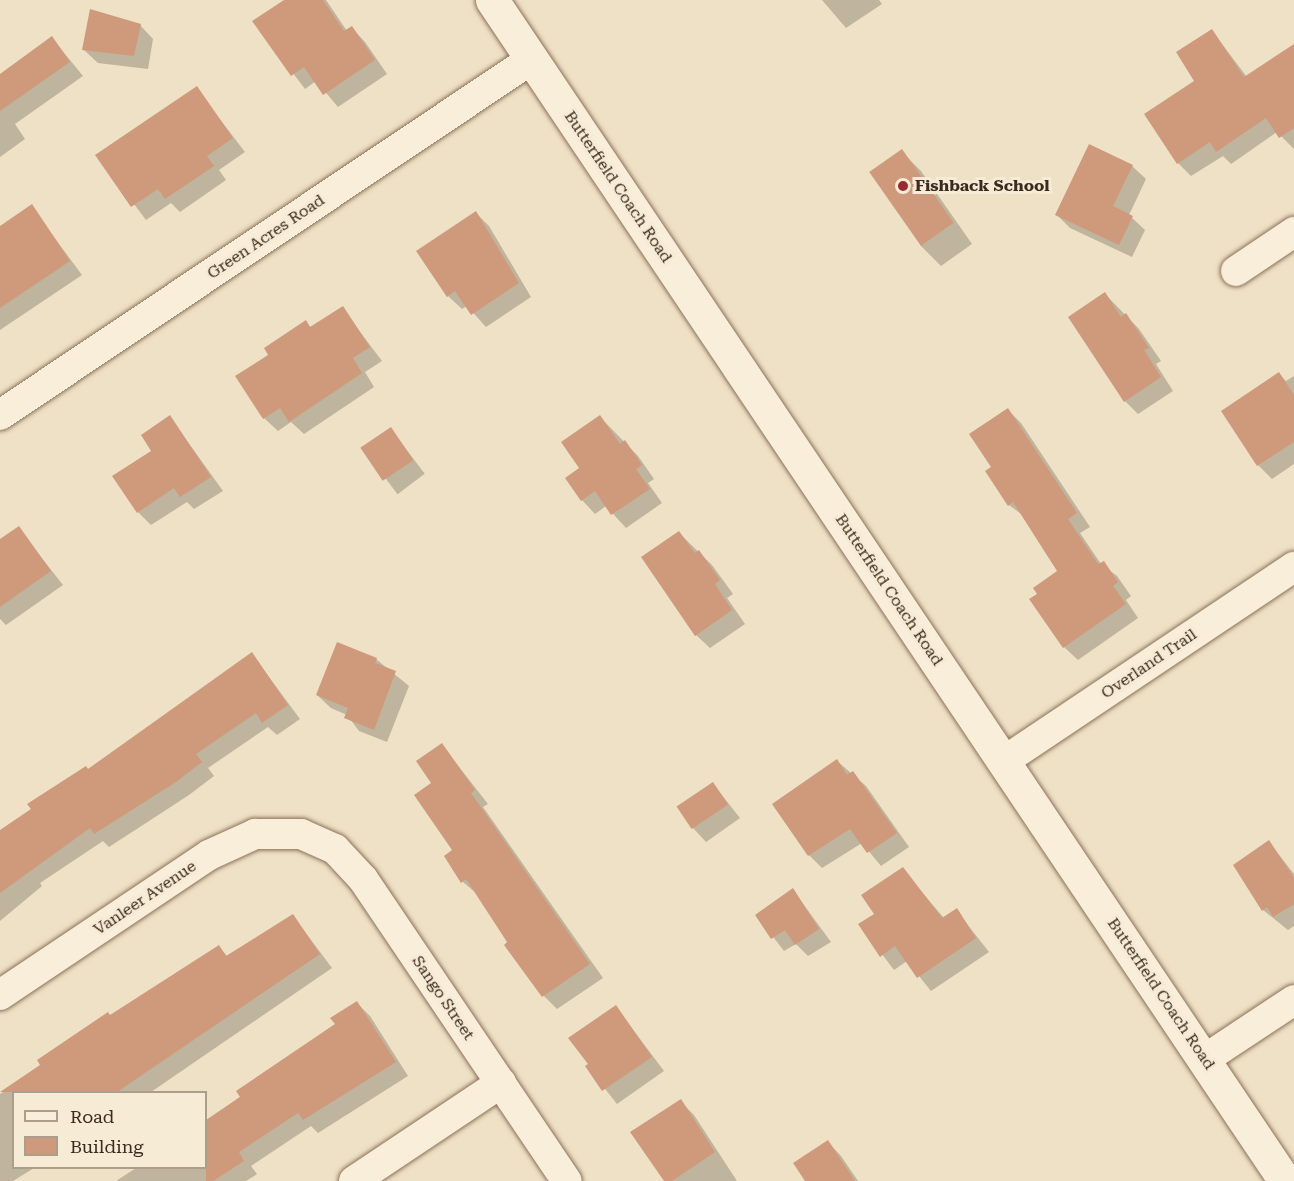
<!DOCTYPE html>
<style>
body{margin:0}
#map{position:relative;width:1294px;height:1181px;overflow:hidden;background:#efe1c5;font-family:"Roboto Serif",serif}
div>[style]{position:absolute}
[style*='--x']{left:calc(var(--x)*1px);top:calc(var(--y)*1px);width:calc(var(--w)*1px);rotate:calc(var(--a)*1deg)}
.shadow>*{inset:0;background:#0003;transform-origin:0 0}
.building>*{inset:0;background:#ce9a7b;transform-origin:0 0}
.roads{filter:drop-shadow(0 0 2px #8b725b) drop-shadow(0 0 2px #8b725b)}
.street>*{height:30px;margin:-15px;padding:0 15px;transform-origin:15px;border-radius:15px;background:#f9eed9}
.secondary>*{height:33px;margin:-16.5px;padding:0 16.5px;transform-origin:16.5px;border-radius:16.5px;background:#f9eed9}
.dots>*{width:16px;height:16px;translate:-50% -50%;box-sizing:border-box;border:3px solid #f6ebd5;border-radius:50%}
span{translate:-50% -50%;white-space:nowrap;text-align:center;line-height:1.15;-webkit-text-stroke:6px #f6ebd5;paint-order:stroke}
.poi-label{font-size:16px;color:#3b2b1f;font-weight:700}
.left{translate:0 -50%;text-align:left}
.street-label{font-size:16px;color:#3b2b1f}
.legend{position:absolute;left:12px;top:1091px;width:195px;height:78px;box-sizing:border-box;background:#f6ebd5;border:2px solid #ab9e8c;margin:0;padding:8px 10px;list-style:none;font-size:18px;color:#3b2b1f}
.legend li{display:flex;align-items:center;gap:12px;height:30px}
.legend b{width:30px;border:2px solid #ab9e8c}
</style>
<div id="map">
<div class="shadow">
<i style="clip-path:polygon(286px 0,326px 0,347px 31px,352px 28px,365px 42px,387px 74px,338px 107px,316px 81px,305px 89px,254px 22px)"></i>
<i style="clip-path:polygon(822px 0,879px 0,882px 4px,846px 28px)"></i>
<i style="clip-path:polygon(91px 11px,140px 25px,153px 39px,148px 69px,98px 63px,84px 50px)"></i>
<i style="clip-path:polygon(1212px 31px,1247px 77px,1294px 45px,1294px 149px,1277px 132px,1231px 164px,1223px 156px,1191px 176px,1178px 163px,1196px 81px)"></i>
<i style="clip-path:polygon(52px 38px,83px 76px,15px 124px,25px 139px,0 157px,0 79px)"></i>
<i style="clip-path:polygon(196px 88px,245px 152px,219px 170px,226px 180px,180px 212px,171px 203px,146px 220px,97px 155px)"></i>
<i style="clip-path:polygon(901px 151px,921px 171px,972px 244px,941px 266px,921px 246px)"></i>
<i style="clip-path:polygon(1132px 166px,1146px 179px,1129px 215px,1145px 230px,1132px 257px,1070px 228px,1057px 215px)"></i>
<i style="clip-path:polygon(31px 206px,82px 275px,0 330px,0 227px)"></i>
<i style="clip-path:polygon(476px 213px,489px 226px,531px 297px,486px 327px,467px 306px,462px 309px,448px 296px)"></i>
<i style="clip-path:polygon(1105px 294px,1139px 329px,1161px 361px,1156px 364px,1173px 391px,1138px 414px,1125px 401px)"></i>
<i style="clip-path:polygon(342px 308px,382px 361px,365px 372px,374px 387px,304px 434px,291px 422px,278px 431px,264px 418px,270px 355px,306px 322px,311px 328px)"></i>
<i style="clip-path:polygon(1279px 374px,1286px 381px,1294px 376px,1294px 464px,1272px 479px,1258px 465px,1223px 411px)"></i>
<i style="clip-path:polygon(1008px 410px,1021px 423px,1090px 527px,1080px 533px,1101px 564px,1117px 576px,1131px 596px,1126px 600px,1138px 618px,1078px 660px,1064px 647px,1039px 594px,1059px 571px,1024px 516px,1009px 505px,993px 467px)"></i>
<i style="clip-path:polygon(170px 417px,223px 491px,194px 509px,187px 502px,151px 525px,138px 512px,153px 451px)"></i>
<i style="clip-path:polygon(600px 417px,638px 456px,654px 479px,648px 483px,662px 503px,626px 528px,606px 506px,595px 514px,582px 500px,581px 469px)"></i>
<i style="left:391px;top:429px;width:56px;height:34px;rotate:53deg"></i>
<i style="clip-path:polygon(18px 528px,63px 585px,6px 625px,0 619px,0 541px)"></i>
<i style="clip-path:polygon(679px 533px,712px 565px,733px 594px,727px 598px,745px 624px,710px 648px,696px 635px)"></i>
<i style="clip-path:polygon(252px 654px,300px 719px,277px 735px,268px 727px,208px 768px,214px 776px,189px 795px,109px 847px,103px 841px,40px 883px,42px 886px,0 921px,0 831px)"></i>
<i style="clip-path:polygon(376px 659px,409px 686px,387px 742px,359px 731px,347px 715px,331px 708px,317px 695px)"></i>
<i style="clip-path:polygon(442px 745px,488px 804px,483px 807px,603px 978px,557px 1009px,544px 996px,477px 894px,463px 882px,433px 783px)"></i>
<i style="clip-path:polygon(837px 761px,866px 786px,909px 847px,881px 866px,862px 843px,822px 868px,809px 855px)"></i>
<i style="clip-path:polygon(713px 784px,740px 818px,706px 842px,693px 828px)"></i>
<i style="clip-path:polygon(1269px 842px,1294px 874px,1294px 926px,1288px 930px,1263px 910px)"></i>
<i style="clip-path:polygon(902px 869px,944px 918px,956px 910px,989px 952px,931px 991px,907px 961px,894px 970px,860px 925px,876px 914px)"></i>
<i style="clip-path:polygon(793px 890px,831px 942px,808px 956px,796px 944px,784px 951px,757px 916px)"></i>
<i style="clip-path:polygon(293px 916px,332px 968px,151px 1092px,14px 1092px,14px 1168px,34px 1168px,13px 1181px,0 1181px,0 1094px,219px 947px,228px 957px)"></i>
<i style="clip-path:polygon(357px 1003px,370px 1016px,408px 1076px,318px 1133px,311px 1126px,251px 1166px,257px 1174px,246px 1181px,116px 1181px,136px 1168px,206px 1168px,206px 1122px,337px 1025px)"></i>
<i style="clip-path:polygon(616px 1007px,664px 1071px,617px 1104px,587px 1066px)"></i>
<i style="clip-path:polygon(680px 1101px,694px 1115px,737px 1181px,667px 1181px)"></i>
<i style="clip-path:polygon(828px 1142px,841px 1156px,858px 1181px,807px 1181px)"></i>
</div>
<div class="building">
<i style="clip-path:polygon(284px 0,323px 0,344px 31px,352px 26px,375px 60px,323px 95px,304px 67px,291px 76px,252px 21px)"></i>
<i style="clip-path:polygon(90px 9px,141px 24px,134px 56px,82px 50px)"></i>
<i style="clip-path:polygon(1212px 29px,1244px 77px,1294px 44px,1294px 128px,1279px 138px,1266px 118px,1216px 152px,1210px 142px,1177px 164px,1144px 114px,1194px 81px,1176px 52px)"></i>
<i style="clip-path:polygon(52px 36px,70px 62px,0 111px,0 74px)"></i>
<i style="clip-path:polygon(197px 86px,233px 138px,207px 156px,214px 166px,165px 199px,158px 189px,131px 207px,95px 155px)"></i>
<i style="clip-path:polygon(1089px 144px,1133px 165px,1113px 206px,1133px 216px,1119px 245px,1055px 215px)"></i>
<i style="left:902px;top:149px;width:90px;height:40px;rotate:55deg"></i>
<i style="clip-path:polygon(32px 204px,70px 261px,0 308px,0 226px)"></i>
<i style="clip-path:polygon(476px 211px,519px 283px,471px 315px,455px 291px,447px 297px,416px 251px)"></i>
<i style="clip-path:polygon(1105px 292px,1121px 317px,1126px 313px,1149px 348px,1144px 350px,1161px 377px,1124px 402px,1068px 317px)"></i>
<i style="clip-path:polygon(343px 306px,370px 347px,353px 358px,362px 373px,289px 422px,280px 408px,263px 419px,235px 376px,268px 355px,264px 348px,306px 320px,310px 327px)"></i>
<i style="clip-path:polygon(1279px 372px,1294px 395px,1294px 442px,1257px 466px,1221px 411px)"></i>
<i style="clip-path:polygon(1008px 408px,1077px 513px,1068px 519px,1098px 564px,1104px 561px,1118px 582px,1113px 586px,1126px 604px,1063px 648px,1029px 599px,1037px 594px,1033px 588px,1057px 571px,1013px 502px,1008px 506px,985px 471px,991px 467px,969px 434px)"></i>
<i style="clip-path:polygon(170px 415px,211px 477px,180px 497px,174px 488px,137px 513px,112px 476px,151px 451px,141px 435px)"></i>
<i style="clip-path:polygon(600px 415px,620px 444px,625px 440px,642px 465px,636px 469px,650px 489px,611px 515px,595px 491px,581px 501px,565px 478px,579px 468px,561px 442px)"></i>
<i style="left:391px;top:427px;width:40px;height:37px;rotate:56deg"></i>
<i style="clip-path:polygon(19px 526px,51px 571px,0 607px,0 539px)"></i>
<i style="clip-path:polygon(679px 531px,695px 553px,699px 550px,720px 580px,715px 584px,732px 610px,695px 636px,641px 557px)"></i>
<i style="clip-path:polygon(337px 642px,377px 658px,375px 663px,396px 671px,374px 730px,344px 718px,348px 708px,316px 695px)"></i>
<i style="clip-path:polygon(252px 652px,288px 705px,262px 723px,256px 713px,196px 754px,202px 762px,176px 782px,94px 834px,90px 828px,0 893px,0 830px,31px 809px,27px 804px,86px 766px,88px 769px)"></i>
<i style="clip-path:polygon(442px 743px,475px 790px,471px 793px,590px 964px,542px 997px,504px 945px,507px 942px,466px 879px,461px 883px,444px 856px,452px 850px,414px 795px,431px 783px,416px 761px)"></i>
<i style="clip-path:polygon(837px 759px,847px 775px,853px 771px,897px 833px,867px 853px,850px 829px,808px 856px,772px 804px)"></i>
<i style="left:713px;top:782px;width:27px;height:44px;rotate:56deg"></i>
<i style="clip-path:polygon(1269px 840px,1294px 878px,1294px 904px,1273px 917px,1267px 907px,1262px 911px,1233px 865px)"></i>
<i style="clip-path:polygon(903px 867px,942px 918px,957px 908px,976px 938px,917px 978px,895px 946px,880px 957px,858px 924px,874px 914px,861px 895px)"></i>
<i style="clip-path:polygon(793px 888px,819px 929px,795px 945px,785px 930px,771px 939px,755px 915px)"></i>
<i style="clip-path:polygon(293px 914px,320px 954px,117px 1092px,0 1092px,40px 1065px,37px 1060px,108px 1012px,110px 1015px,219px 945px,226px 956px)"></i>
<i style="clip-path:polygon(357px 1001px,396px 1062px,303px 1120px,298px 1113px,239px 1152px,244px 1161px,213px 1181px,206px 1181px,206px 1120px,240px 1097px,236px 1091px,335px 1024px,330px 1018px)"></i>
<i style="clip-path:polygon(616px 1005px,652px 1057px,602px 1091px,585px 1066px,588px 1064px,568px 1038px)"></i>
<i style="clip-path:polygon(681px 1099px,715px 1152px,672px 1181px,664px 1181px,630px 1132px)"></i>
<i style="clip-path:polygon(828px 1140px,855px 1181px,805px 1181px,793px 1163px)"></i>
</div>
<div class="roads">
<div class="street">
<i style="--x:1236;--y:271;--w:70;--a:-33.9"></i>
<i style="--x:0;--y:415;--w:640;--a:-33.79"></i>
<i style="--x:1004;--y:761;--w:349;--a:-33.8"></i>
<i style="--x:0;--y:995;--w:252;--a:-33.8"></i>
<i style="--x:209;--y:855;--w:51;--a:-24.5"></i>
<i style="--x:255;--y:834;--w:46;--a:0"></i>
<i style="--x:301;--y:834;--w:37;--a:24"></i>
<i style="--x:335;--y:849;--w:41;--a:47"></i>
<i style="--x:363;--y:879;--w:364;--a:56"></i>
<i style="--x:1205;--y:1059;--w:107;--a:-33.5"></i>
<i style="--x:354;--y:1181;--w:177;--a:-33.7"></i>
</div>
<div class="secondary">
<i style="--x:492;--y:0;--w:1423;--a:56.12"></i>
</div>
</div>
<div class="dots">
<i style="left:903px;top:186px;background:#9b2a2f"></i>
</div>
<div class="poi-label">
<span class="left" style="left:915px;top:186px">Fishback School</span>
</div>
<div class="street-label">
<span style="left:618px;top:187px;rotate:56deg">Butterfield Coach Road</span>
<span style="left:266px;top:237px;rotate:-34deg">Green Acres Road</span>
<span style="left:889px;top:590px;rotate:56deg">Butterfield Coach Road</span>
<span style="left:1149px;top:664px;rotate:-34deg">Overland Trail</span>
<span style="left:145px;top:898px;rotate:-34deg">Vanleer Avenue</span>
<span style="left:1161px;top:994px;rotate:56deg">Butterfield Coach Road</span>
<span style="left:443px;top:998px;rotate:56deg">Sango Street</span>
</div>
<ul class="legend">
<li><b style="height:8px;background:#f9eed9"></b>Road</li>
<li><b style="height:16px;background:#ce9a7b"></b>Building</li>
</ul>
</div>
